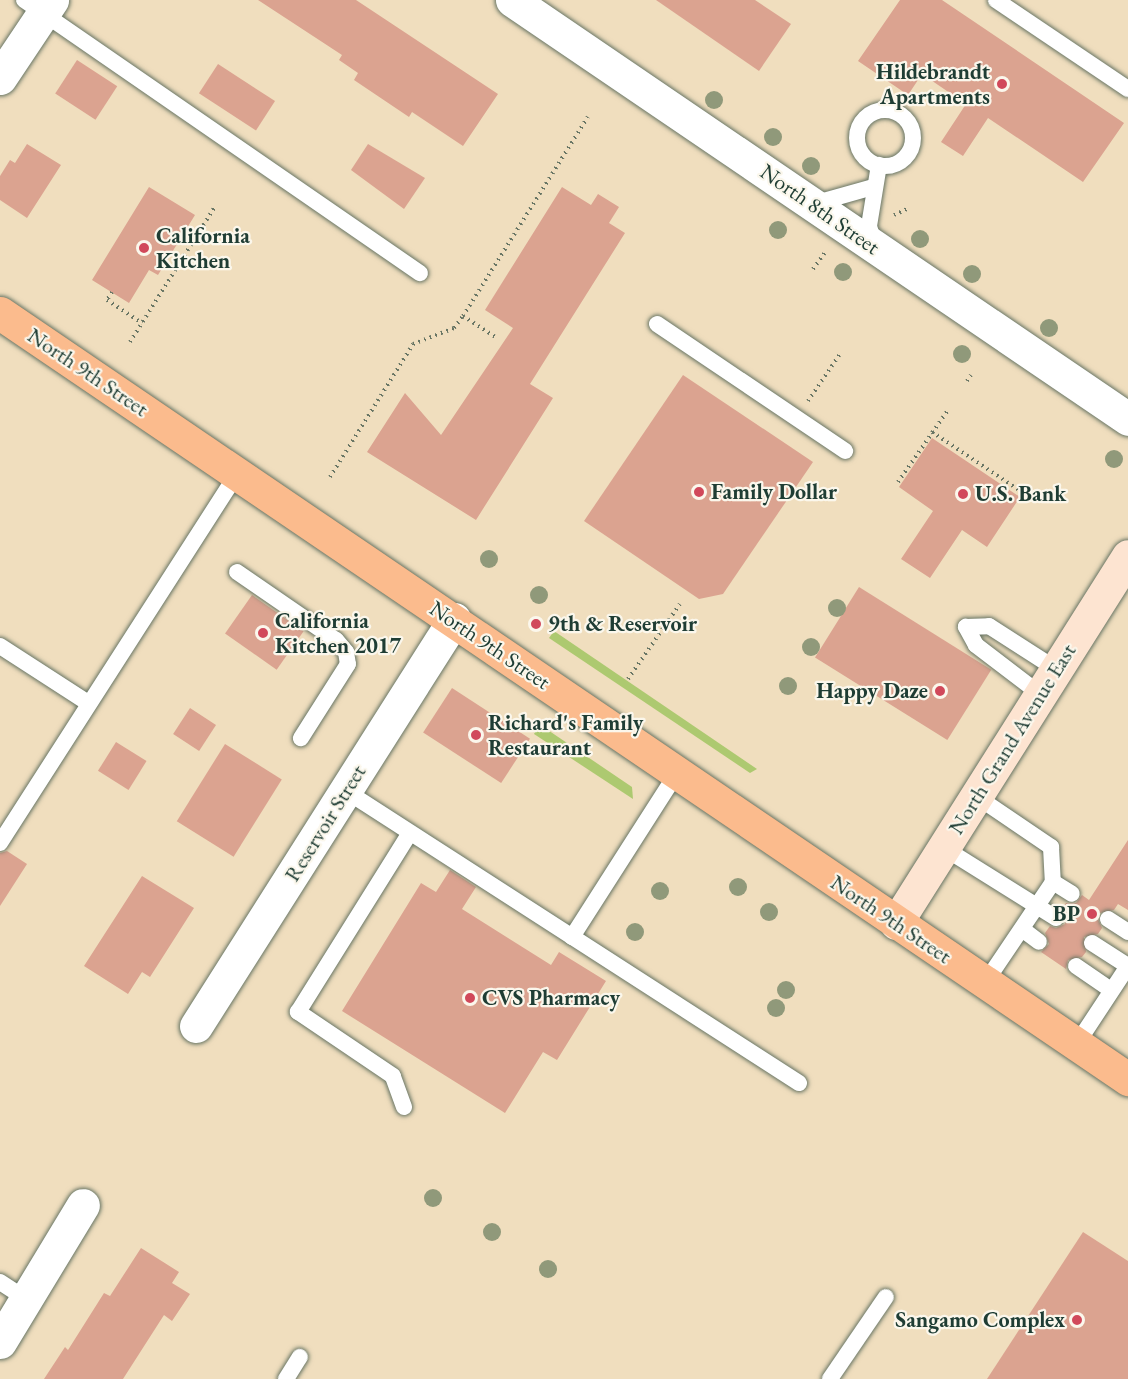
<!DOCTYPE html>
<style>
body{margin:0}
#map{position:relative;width:1128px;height:1379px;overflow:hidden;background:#f0debe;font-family:"EB Garamond",serif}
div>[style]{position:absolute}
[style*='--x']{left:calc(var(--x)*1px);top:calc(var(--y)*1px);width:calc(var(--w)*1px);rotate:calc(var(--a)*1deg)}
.green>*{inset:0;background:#adc970}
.building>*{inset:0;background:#dba390;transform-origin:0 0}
.path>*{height:4px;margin-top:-2px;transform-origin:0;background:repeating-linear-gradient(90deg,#687564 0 1.5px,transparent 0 6px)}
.roads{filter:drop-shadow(0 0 2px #687564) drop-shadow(0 0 2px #687564)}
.service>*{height:16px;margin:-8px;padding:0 8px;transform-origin:8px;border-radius:8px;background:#fff}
.service>.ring{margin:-8px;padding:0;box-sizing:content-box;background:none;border:16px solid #fff;border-radius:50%}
.minor>*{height:33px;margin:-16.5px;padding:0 16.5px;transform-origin:16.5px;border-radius:16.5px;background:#fff}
.secondary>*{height:33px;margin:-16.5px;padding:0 16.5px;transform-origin:16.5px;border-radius:16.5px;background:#fde4d1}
.primary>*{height:33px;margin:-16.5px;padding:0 16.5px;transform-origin:16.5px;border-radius:16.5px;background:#fbbb8d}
.trees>*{width:18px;height:18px;margin:-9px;border-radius:50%;background:#90997a}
.dots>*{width:16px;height:16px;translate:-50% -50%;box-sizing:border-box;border:3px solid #fbf7ec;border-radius:50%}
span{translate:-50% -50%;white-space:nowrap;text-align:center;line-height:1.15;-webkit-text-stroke:4.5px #fbf7ec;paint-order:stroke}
.poi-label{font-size:22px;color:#1f3d34;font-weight:700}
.right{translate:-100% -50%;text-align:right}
.left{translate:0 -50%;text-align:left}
.street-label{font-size:22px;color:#1f3d34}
</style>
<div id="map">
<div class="green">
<i style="clip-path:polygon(554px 631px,757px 769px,750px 773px,549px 638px)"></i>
<i style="clip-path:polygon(539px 724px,632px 787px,633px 799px,534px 734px)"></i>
</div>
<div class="building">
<i style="clip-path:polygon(258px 0,356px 0,498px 94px,463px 146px,412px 112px,409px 117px,354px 80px,358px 73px,339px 60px,342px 55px)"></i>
<i style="clip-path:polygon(656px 0,755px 0,791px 24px,759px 71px)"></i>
<i style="clip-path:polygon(900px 0,942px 0,1124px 123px,1083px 182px,988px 118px,963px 156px,941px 142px,966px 104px,922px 74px,908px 95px,858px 61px)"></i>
<i style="left:77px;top:60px;width:48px;height:40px;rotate:33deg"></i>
<i style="left:218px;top:64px;width:68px;height:35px;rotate:33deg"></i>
<i style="clip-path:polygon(27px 144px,61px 165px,27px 218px,0 200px,0 176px,10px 160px,15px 163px)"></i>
<i style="clip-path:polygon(368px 144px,425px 178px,404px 209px,351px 170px)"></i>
<i style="clip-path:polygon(149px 187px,195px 215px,158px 275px,149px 270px,129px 303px,92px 280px)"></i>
<i style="clip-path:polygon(562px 187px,591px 205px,598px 194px,619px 207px,609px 223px,625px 233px,530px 384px,553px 398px,476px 520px,367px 452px,405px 393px,441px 435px,513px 328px,485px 310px)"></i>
<i style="clip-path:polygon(683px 375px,813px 462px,723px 594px,699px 599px,584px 521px)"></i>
<i style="clip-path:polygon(932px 438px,1020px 497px,987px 547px,962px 530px,930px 578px,901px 559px,933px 511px,899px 487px)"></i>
<i style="left:859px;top:587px;width:156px;height:83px;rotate:32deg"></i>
<i style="left:252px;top:595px;width:63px;height:47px;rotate:35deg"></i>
<i style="left:452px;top:688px;width:93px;height:53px;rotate:33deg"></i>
<i style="left:190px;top:708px;width:31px;height:31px;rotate:33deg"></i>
<i style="left:116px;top:742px;width:36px;height:34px;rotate:32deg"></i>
<i style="left:225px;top:744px;width:67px;height:91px;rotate:32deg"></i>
<i style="clip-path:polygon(1128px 840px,1128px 910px,1118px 904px,1114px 910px,1100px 913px,1098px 919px,1102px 928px,1098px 934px,1084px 937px,1086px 952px,1082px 957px,1068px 960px,1066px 969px,1041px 952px,1049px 944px,1045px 933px,1050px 926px,1056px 928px,1065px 924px,1066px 918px,1061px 909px,1066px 903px,1076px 903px,1082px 895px,1089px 900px)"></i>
<i style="clip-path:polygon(7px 851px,27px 864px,0 906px,0 853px)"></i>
<i style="clip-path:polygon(450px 870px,476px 887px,462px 909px,551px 965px,559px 952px,606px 981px,557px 1060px,543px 1052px,505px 1113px,342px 1011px,421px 883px,436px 892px)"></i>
<i style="clip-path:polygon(142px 876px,194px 908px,150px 977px,142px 972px,128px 994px,84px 966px)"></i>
<i style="clip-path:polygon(1083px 1232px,1128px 1261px,1128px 1379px,987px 1379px)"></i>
<i style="clip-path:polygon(141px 1248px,179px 1272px,172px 1283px,190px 1294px,172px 1321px,164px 1315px,123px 1379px,44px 1379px,65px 1347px,68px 1350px,104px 1293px,110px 1296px)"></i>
</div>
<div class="path">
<i style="--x:894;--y:215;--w:14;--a:-25"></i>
<i style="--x:813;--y:269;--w:22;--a:-54"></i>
<i style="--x:112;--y:292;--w:9;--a:122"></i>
<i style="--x:107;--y:300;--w:42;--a:33.3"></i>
<i style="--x:463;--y:316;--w:38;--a:33"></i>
<i style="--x:130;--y:342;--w:158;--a:-57.9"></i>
<i style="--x:967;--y:381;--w:7;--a:-56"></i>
<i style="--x:808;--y:401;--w:57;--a:-55.8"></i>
<i style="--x:932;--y:432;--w:108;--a:33.7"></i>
<i style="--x:330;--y:477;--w:157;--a:-58"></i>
<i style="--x:413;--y:344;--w:44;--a:-21.3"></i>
<i style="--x:454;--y:328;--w:15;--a:-53"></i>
<i style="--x:463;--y:316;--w:235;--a:-57.9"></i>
<i style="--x:898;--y:482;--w:88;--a:-55.2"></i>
<i style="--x:628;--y:679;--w:91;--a:-55.3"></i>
</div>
<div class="roads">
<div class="service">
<i style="--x:24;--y:0;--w:481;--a:34.6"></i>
<i style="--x:996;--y:0;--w:159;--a:34"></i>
<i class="ring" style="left:857px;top:110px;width:40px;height:40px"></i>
<i style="--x:813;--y:204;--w:62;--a:-15.8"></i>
<i style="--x:875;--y:245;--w:20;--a:-108"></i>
<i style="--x:869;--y:226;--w:62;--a:-80.7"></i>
<i style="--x:657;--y:324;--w:227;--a:34"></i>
<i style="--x:237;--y:572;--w:120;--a:34.5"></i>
<i style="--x:336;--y:640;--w:16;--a:50"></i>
<i style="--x:346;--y:652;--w:12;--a:81"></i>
<i style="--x:348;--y:664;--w:88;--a:122.4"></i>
<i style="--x:0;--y:646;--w:105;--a:32.9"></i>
<i style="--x:1040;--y:694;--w:81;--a:-142.6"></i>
<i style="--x:976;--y:645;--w:21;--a:-119"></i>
<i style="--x:966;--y:627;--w:23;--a:-2"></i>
<i style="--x:989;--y:626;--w:80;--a:32.7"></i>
<i style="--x:346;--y:791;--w:539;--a:32.81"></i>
<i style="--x:976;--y:796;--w:91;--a:34.2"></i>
<i style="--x:1051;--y:847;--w:35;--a:87"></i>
<i style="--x:1053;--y:882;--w:122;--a:124"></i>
<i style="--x:0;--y:843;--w:437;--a:-57.3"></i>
<i style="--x:944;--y:848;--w:132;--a:32"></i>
<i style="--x:1053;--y:882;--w:22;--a:32"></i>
<i style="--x:1108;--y:919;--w:24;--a:33"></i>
<i style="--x:1022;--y:929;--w:21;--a:37"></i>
<i style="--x:572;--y:937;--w:195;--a:-57.4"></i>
<i style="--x:1092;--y:943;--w:43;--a:32.6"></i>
<i style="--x:1076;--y:966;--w:42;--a:34.4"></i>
<i style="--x:1076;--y:1045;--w:95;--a:-56.6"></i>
<i style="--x:404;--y:1107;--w:33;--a:-110"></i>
<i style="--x:393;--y:1076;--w:115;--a:-146"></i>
<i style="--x:298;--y:1012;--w:211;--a:-58"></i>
<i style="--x:0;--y:1282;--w:31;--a:33"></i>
<i style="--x:286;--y:1379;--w:26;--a:-58"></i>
<i style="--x:830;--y:1379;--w:99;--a:-55.7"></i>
</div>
<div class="minor">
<i style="--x:512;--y:0;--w:745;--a:34.22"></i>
<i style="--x:0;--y:78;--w:94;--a:-56.3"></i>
<i style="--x:196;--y:1026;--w:482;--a:-57.6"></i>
<i style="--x:0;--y:1342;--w:160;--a:-58.8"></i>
</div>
<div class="secondary">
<i style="--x:896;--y:923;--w:434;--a:-57.7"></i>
</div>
<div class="primary">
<i style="--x:0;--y:313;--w:1364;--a:34.18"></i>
</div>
</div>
<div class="trees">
<i style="left:714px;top:100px"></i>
<i style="left:773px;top:137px"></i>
<i style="left:811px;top:166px"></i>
<i style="left:778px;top:230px"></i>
<i style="left:920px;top:239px"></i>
<i style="left:843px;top:272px"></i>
<i style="left:972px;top:274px"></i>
<i style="left:1049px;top:328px"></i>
<i style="left:962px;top:354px"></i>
<i style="left:1114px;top:459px"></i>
<i style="left:489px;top:559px"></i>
<i style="left:539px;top:595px"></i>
<i style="left:837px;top:608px"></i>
<i style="left:811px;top:647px"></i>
<i style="left:788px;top:686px"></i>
<i style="left:738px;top:887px"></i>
<i style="left:660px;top:891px"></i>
<i style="left:769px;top:912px"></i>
<i style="left:635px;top:932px"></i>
<i style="left:786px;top:990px"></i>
<i style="left:776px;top:1008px"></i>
<i style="left:433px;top:1198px"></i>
<i style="left:492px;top:1232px"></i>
<i style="left:548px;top:1269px"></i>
</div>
<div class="dots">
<i style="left:1002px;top:84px;background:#d1495b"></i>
<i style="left:144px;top:248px;background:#d1495b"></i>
<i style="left:699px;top:492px;background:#d1495b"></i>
<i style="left:963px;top:494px;background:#d1495b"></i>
<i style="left:536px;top:624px;background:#d1495b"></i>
<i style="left:263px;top:633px;background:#d1495b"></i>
<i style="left:940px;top:691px;background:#d1495b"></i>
<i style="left:476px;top:735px;background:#d1495b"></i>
<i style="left:1092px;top:914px;background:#d1495b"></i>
<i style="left:470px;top:998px;background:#d1495b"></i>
<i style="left:1077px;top:1320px;background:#d1495b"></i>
</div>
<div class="poi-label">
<span class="right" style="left:990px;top:84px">Hildebrandt<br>Apartments</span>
<span class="left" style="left:156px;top:248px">California<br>Kitchen</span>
<span class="left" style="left:711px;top:492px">Family Dollar</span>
<span class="left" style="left:975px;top:494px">U.S. Bank</span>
<span class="left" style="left:275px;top:633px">California<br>Kitchen 2017</span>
<span class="left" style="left:548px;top:624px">9th &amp; Reservoir</span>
<span class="right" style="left:928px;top:691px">Happy Daze</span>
<span class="left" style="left:488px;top:735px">Richard's Family<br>Restaurant</span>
<span class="right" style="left:1080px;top:914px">BP</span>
<span class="left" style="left:482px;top:998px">CVS Pharmacy</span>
<span class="right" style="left:1065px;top:1320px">Sangamo Complex</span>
</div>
<div class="street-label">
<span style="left:820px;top:209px;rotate:35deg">North 8th Street</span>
<span style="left:88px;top:372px;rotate:34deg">North 9th Street</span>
<span style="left:490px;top:645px;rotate:34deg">North 9th Street</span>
<span style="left:1012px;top:739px;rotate:-58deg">North Grand Avenue East</span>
<span style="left:325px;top:823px;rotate:-58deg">Reservoir Street</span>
<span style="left:891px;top:919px;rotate:34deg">North 9th Street</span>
</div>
</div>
